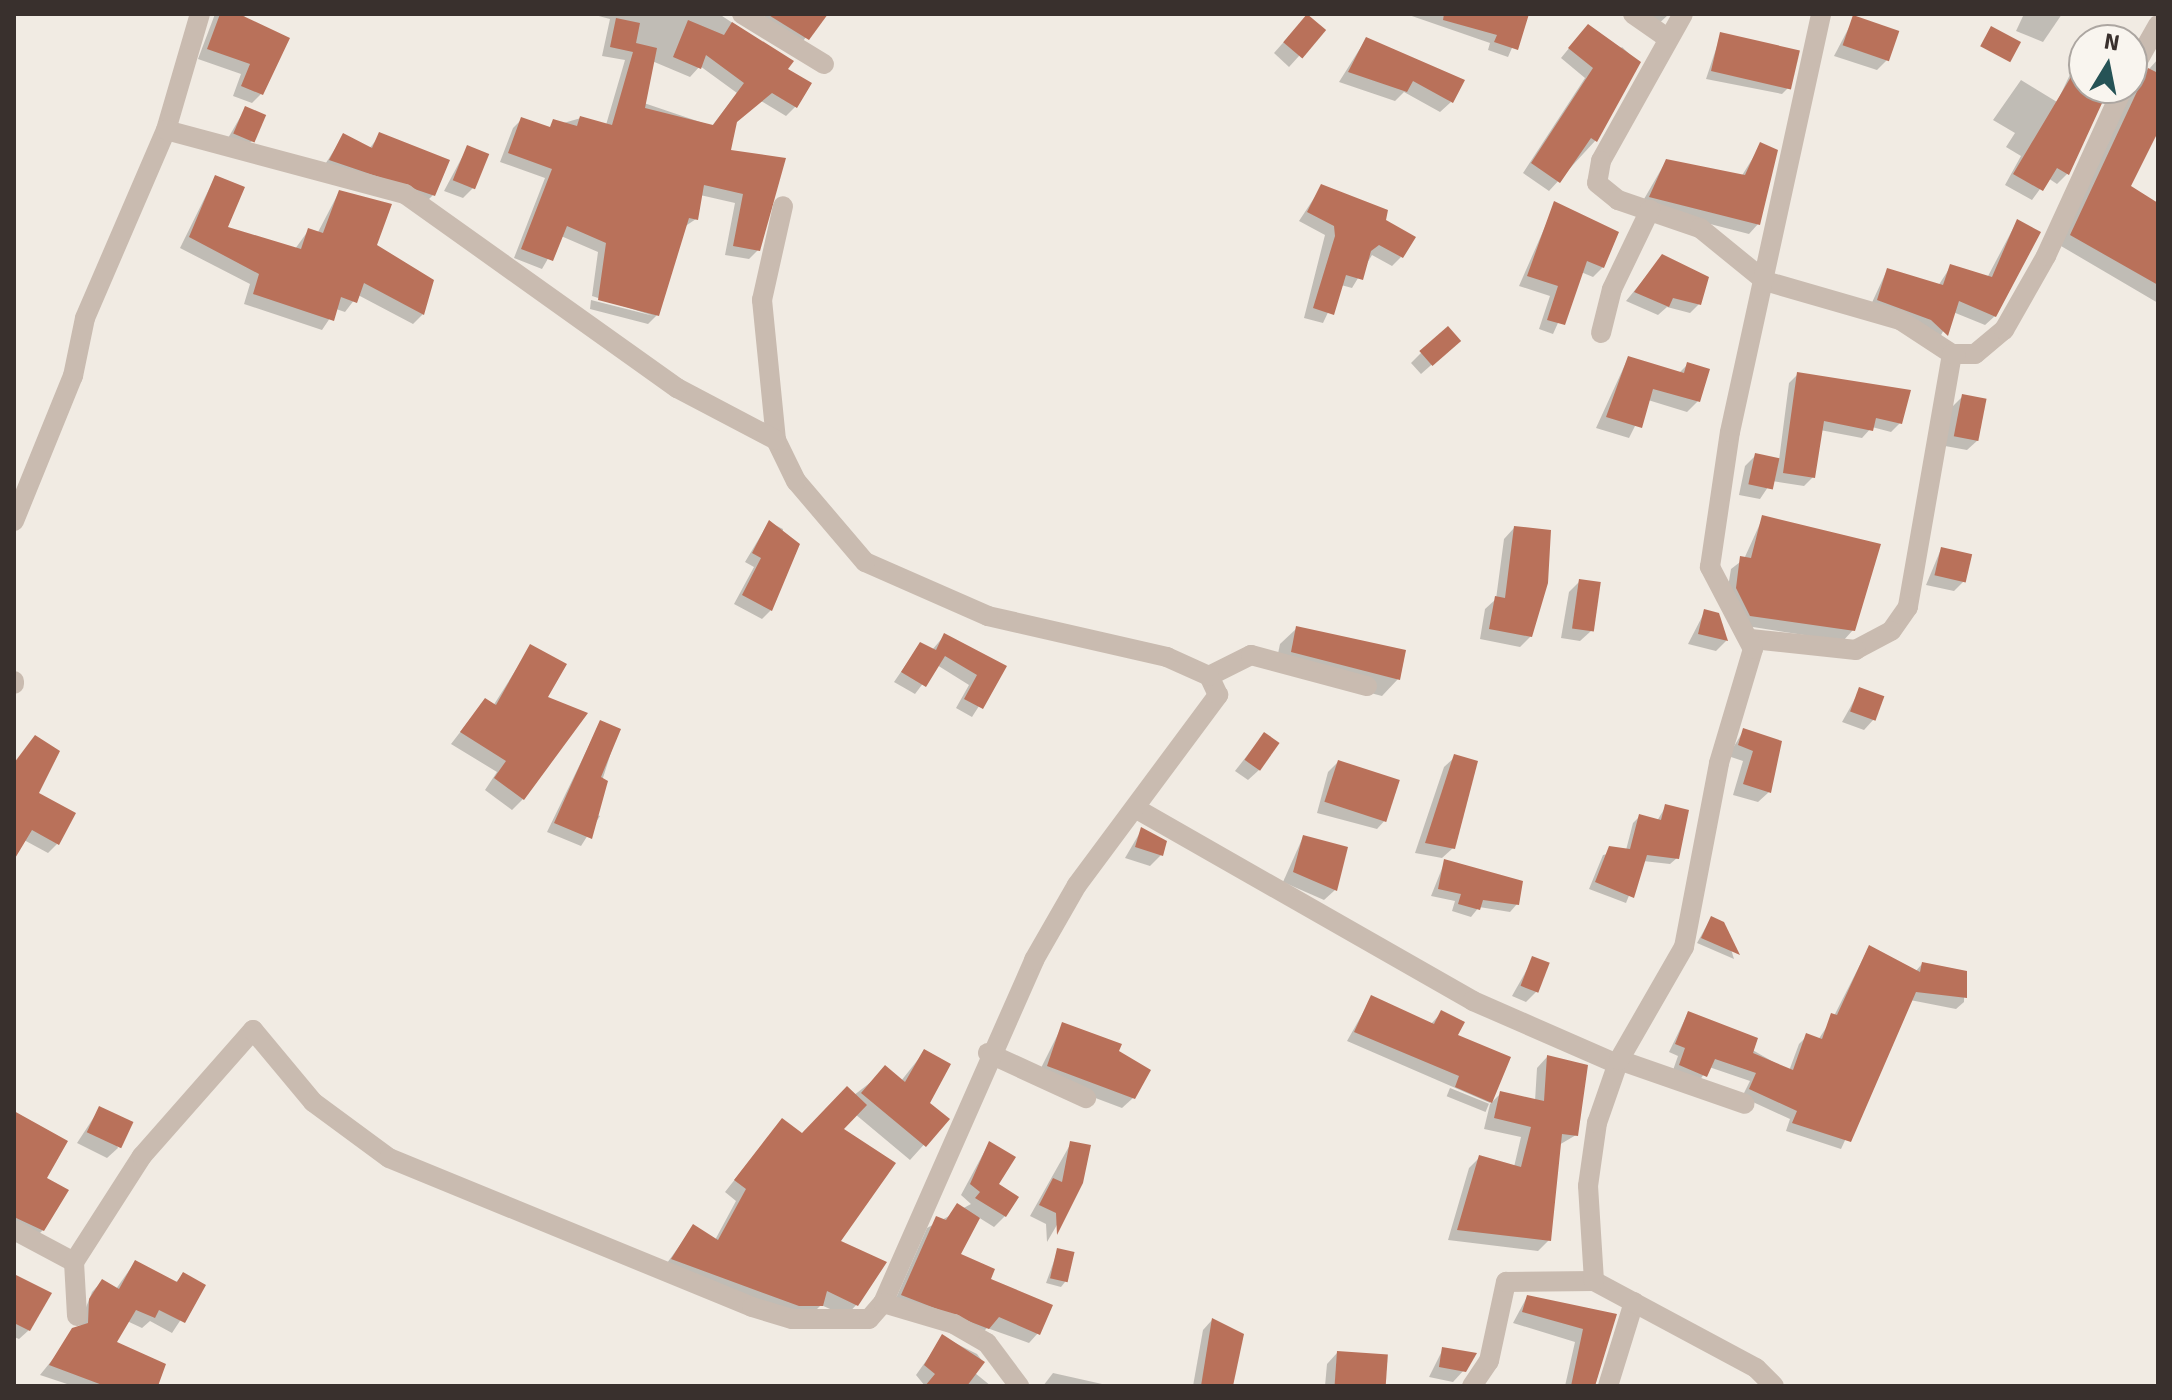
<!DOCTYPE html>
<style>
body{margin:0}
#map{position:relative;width:2172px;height:1400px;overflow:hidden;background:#f1ebe3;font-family:Signika,sans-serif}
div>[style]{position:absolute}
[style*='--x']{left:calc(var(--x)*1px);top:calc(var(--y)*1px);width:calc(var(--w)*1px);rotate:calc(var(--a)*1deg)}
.shadow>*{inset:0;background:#0003;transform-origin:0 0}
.building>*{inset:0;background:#b9715a;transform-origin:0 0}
.minor>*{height:20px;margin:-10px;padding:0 10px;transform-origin:10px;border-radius:10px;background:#c9bbb0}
span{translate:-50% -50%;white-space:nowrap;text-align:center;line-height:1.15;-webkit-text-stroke:7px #f9f5ef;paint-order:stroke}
.frame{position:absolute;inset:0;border:16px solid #39302d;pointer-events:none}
.north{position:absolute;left:2068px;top:24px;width:80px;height:80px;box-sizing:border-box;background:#f9f5ef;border:2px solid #aca6a1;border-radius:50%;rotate:10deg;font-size:22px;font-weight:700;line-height:32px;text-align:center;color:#39302d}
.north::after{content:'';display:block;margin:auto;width:28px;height:36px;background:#265356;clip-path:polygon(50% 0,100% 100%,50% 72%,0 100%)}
</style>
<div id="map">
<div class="shadow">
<i style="clip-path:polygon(215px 14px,244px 14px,262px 93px,252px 103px,233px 96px,241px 74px,198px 59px)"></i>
<i style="clip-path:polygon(evenodd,591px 14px,719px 14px,791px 61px,785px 69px,796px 106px,786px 116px,761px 101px,735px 123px,729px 151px,783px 159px,758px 250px,749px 259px,725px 255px,735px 203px,700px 195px,696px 219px,684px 227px,657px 315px,648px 324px,590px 309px,591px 300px,654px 316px,592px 296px,598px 252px,561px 236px,542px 269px,514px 258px,545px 178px,500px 162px,513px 128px,522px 119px,546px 128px,581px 118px,606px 125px,625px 60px,602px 56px,610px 19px,591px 14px,652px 61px,690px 77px,700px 66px,737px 93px,712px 126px,641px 102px,652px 61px)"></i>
<i style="clip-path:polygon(766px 14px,825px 14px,798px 47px,759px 26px)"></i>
<i style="clip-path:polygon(1406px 14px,1527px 14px,1508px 57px,1488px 50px,1490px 43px)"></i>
<i style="clip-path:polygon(1639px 14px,1669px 14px,1653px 29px)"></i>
<i style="clip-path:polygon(2024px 14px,2062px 14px,2043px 42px,2016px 31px)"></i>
<i style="clip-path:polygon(1854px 18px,1887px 60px,1877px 70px,1834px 56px)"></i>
<i style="clip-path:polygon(1297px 27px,1299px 56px,1289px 67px,1274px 53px)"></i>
<i style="clip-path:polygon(1721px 34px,1790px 86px,1782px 94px,1706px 79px)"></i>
<i style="clip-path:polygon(1579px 36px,1617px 52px,1622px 47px,1639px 63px,1595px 141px,1549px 191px,1523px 173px,1585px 78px,1561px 58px)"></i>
<i style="clip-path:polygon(1366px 39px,1451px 102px,1440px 112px,1404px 92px,1395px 101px,1339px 82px)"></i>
<i style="clip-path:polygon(2084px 45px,2084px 88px,2108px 88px,2067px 174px,2057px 184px,2048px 178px,2032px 200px,2005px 185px,2021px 156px,2006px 147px,2015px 133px,1993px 120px,2021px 80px,2057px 102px)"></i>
<i style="clip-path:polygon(2158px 59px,2158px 130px,2129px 187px,2158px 220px,2158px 303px,2061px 246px,2125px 96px)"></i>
<i style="clip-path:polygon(245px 109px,254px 139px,243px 150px,224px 145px)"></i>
<i style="clip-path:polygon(344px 135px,369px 149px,380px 135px,433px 195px,424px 204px,322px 169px)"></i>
<i style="clip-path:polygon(1761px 145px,1758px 224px,1749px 234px,1640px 206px,1666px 161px,1741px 177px)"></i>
<i style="clip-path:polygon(467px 148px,474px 187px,463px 198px,444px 191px)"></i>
<i style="clip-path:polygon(215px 177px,226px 228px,295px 249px,308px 231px,317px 234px,339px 192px,423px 314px,413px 324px,358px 295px,345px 312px,336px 309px,322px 330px,244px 304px,250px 284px,180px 248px)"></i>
<i style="clip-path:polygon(1322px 186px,1401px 257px,1392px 266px,1372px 255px,1352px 288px,1341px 285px,1323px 323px,1304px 318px,1325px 235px,1299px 221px)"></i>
<i style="clip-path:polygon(1555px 204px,1603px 267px,1593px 277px,1581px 272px,1553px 334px,1539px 329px,1550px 296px,1519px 286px)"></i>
<i style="clip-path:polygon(2017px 221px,1995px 316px,1985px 325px,1953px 312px,1937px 343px,1869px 309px,1887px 270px,1938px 286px,1951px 266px,1987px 278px)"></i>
<i style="clip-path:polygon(1662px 257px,1699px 304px,1690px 313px,1667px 307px,1658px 315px,1626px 301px)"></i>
<i style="clip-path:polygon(1447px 351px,1421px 374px,1411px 363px,1422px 352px)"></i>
<i style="clip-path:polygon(1628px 358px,1679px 373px,1688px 364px,1698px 401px,1687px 412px,1648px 400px,1629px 438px,1596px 428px)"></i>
<i style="clip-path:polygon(1798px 374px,1900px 423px,1891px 432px,1872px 427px,1862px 438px,1820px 430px,1813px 477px,1804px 486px,1772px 481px,1760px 499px,1739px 495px,1745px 466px,1756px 455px,1779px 460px,1789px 383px)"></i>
<i style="clip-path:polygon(1962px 397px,1978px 440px,1967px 450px,1945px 446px,1952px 407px)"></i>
<i style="clip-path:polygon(1763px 517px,1878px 545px,1853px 630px,1843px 641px,1740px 625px,1726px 599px,1731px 569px,1744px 559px)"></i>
<i style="clip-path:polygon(769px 522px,783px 529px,771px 610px,762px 619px,734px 604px,754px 567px,745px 562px)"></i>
<i style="clip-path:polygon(1514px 528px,1531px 636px,1520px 647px,1480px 639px,1485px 609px,1496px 599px,1504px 539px)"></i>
<i style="clip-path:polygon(1941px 549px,1965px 580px,1954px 591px,1926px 585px)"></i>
<i style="clip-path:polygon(1580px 581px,1591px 631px,1580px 641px,1561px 638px,1569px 592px)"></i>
<i style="clip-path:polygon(1705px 611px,1718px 615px,1726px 641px,1716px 651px,1688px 644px)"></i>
<i style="clip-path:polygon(1297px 628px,1398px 679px,1382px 696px,1275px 668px,1280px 644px)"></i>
<i style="clip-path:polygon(944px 636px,1004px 667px,972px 717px,956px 708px,969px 685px,937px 665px,915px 694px,894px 682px,920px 644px,932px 650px)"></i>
<i style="clip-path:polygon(531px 646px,545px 698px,523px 799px,512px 810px,485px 790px,497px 772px,451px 744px,485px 700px,493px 706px)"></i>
<i style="clip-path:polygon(1860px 690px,1874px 719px,1864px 730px,1842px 722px)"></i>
<i style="clip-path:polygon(600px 723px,618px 730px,592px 813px,600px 816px,581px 846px,547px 832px)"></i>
<i style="clip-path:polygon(1744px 730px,1779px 742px,1769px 792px,1758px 802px,1733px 795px,1743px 761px,1728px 756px)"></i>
<i style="clip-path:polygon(1264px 734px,1259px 770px,1248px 780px,1235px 771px)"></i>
<i style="clip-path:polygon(35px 737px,36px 793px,57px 844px,48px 853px,24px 840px,14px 857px,14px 768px)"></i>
<i style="clip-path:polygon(1455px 757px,1453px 848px,1442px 858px,1415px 853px,1444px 767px)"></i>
<i style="clip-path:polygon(1338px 762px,1387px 818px,1377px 829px,1317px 813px,1328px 772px)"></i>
<i style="clip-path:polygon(1666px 806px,1677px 858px,1670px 864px,1643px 861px,1626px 903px,1589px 889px,1603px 855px,1626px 850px,1633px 823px,1640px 816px,1657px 821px)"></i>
<i style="clip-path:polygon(1142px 829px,1161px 855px,1150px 866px,1125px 858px)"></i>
<i style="clip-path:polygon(1303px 837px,1335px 890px,1324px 900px,1283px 882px)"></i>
<i style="clip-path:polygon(1445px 861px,1517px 904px,1510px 912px,1479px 907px,1471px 917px,1452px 911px,1455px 901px,1431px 896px)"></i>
<i style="clip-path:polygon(1711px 918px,1723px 923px,1734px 959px,1697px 943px)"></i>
<i style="clip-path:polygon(1869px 947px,1915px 972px,1922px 964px,1965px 973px,1964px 1002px,1956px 1009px,1910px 1000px,1841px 1149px,1786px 1131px,1790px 1119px,1742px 1097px,1750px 1081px,1709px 1067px,1697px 1084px,1672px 1073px,1678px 1056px,1669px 1052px,1688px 1013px,1789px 1071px,1799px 1044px,1807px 1036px,1818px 1040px,1834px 1016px)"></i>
<i style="clip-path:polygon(1533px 959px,1537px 991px,1526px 1002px,1512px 996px)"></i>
<i style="clip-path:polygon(1372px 997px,1431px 1024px,1441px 1013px,1455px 1036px,1509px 1058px,1490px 1103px,1347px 1041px)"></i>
<i style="clip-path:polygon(1063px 1024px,1116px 1052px,1133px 1098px,1122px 1108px,1037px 1076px)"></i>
<i style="clip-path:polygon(924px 1052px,928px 1103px,947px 1119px,910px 1160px,855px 1114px,841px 1129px,838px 1242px,857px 1304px,846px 1316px,821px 1305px,810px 1316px,662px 1270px,693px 1227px,715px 1240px,736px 1201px,725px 1192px,772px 1132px,801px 1136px,871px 1082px,901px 1081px)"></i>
<i style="clip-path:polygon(1547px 1057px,1576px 1135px,1559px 1145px,1549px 1240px,1538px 1251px,1448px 1240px,1469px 1168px,1480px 1157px,1514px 1167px,1521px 1137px,1484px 1129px,1490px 1104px,1501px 1093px,1535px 1101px,1537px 1068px)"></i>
<i style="left:1450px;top:1088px;width:42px;height:9px;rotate:22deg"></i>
<i style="clip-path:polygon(100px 1108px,118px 1148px,107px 1158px,77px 1143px)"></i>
<i style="clip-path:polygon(14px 1111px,47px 1174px,43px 1230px,32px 1241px,14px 1234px)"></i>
<i style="clip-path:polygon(989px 1143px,1005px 1216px,994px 1227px,978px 1217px,959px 1255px,1038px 1333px,1029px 1343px,987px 1328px,977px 1338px,893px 1305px,927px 1228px,971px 1204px,961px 1195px)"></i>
<i style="clip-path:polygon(1071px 1143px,1082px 1182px,1047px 1242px,1046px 1224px,1030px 1216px)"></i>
<i style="clip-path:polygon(1058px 1250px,1065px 1282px,1061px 1287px,1046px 1283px)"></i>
<i style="clip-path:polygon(135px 1262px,175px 1283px,183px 1275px,203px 1286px,172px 1333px,150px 1321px,142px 1328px,127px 1321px,114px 1343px,156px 1386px,73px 1386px,40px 1375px,78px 1328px,92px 1292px,102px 1281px,116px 1289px)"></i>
<i style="clip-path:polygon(14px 1274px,29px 1330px,19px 1339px,14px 1337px)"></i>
<i style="clip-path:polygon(1527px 1297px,1614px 1315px,1595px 1386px,1565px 1386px,1575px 1342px,1513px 1323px)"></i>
<i style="clip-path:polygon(1212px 1320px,1219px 1386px,1193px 1386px,1203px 1330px)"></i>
<i style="clip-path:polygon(943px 1337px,977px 1354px,983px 1362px,975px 1373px,991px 1386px,925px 1386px,916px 1375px)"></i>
<i style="clip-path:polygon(1443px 1349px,1464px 1370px,1453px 1382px,1429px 1377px)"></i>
<i style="clip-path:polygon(1337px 1353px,1384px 1386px,1325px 1386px,1327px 1364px)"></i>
<i style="clip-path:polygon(1053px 1373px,1111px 1386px,1043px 1386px)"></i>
</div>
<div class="building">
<i style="clip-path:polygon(220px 14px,239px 14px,290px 38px,263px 95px,241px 86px,250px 64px,207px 49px)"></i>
<i style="clip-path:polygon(767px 14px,828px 14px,809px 40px)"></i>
<i style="left:1307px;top:14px;width:25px;height:37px;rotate:40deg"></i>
<i style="clip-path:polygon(1444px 14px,1529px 14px,1518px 50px,1494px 42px,1497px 35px,1443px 20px)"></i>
<i style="left:1853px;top:15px;width:49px;height:32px;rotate:19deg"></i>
<i style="clip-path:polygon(616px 18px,640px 23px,636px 43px,657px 48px,645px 108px,713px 125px,744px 83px,706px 55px,701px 69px,673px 57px,688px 20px,724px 35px,732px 22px,794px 61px,788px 69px,812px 83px,797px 108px,772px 93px,737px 122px,731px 150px,786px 158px,760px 251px,733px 246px,743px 194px,704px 185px,698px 220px,689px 218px,659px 316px,598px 300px,606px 243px,567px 226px,553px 261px,521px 249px,552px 169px,508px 153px,521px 117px,550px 127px,553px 119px,577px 126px,580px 116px,612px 125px,633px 52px,610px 47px)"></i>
<i style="clip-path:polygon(1588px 24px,1641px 62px,1597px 142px,1591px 138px,1560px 183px,1531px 163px,1593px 68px,1568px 48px)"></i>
<i style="left:1991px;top:26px;width:34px;height:23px;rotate:28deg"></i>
<i style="left:1720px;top:32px;width:82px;height:40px;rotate:13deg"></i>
<i style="clip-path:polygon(1366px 37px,1465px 80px,1453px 103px,1413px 81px,1407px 92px,1348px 72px)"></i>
<i style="clip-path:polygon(2084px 55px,2084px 88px,2109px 88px,2069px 175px,2057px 168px,2043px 191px,2013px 174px)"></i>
<i style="clip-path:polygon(2148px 68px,2158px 73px,2158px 132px,2131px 186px,2158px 203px,2158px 285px,2070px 235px)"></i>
<i style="left:245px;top:106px;width:23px;height:30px;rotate:23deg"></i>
<i style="clip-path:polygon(379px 132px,450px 160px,435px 196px,329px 160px,343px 133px,372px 148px)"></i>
<i style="clip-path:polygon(1760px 142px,1778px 150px,1760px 225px,1649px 197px,1666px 159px,1745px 175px)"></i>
<i style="left:467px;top:145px;width:24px;height:38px;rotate:22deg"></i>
<i style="clip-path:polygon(215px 175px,245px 187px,228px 227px,301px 249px,308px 228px,323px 233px,339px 190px,392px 204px,377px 245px,434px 280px,424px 315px,364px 283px,357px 303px,341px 297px,334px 321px,253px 294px,259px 274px,189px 237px)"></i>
<i style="clip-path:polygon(1321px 184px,1388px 210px,1386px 220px,1416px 237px,1403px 258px,1379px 245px,1371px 251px,1363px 280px,1346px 275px,1334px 315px,1313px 308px,1335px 236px,1334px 226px,1307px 212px)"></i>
<i style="clip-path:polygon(1554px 201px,1619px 232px,1604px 268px,1587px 261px,1565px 325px,1547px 320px,1558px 286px,1527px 276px)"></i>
<i style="clip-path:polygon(2017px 219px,2041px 232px,1996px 317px,1959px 301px,1948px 336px,1931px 320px,1877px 300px,1887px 268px,1943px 285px,1950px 264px,1992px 277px)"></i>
<i style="clip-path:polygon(1662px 254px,1709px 277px,1701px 305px,1673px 298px,1669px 307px,1634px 292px)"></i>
<i style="left:1448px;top:326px;width:20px;height:38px;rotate:49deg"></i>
<i style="clip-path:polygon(1628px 356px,1684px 373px,1687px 362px,1710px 369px,1700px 402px,1653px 389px,1642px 428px,1606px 417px)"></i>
<i style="clip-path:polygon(1797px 372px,1911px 390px,1902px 424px,1876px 418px,1873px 431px,1824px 421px,1815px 478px,1783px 473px)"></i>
<i style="left:1962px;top:394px;width:25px;height:43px;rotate:11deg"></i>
<i style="left:1755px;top:453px;width:25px;height:32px;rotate:12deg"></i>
<i style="clip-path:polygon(1762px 515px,1881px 544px,1855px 631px,1750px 616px,1736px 588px,1740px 556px,1751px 558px)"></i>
<i style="clip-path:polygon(769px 520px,800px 544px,772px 611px,742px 595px,761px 558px,752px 553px)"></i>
<i style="clip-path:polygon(1514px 526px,1551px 530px,1548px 583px,1532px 637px,1489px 629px,1495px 596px,1505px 598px)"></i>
<i style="left:1941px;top:547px;width:32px;height:29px;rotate:13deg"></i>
<i style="left:1579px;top:579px;width:22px;height:50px;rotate:8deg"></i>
<i style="clip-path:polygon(1704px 609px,1719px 613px,1728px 641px,1698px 634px)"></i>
<i style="clip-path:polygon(1296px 626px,1406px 650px,1400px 680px,1291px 652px)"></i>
<i style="clip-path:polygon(944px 633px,1007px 666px,983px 709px,964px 699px,977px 675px,945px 656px,926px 687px,901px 672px,920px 642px,936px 650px)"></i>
<i style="clip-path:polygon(530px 644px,567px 664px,548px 697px,588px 713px,524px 800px,494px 778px,506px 761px,460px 732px,485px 698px,496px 705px)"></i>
<i style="left:1859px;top:687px;width:27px;height:26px;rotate:20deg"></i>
<i style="clip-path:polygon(600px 720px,621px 729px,601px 777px,608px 781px,592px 839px,554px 823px)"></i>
<i style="clip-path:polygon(1743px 728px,1782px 741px,1771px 793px,1743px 784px,1753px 751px,1738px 745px)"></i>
<i style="left:1264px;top:732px;width:19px;height:34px;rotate:35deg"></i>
<i style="clip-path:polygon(35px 735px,60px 751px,39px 793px,76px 813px,59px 845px,32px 830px,14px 860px,14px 763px)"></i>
<i style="clip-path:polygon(1454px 754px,1478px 761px,1455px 849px,1425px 843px)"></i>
<i style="left:1338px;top:760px;width:65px;height:44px;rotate:18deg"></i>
<i style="clip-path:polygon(1665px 804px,1689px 810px,1679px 859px,1647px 855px,1634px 898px,1595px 882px,1609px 846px,1630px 849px,1639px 814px,1661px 820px)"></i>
<i style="clip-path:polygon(1141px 827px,1167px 841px,1163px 856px,1135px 847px)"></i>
<i style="clip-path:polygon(1303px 835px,1348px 847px,1337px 891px,1293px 872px)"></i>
<i style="clip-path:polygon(1444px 859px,1523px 881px,1519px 905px,1483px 900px,1480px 910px,1458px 904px,1461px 894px,1438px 889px)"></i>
<i style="clip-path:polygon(1711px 916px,1724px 922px,1740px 955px,1701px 938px)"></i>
<i style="clip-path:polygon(1869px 945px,1920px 972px,1922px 962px,1967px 971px,1967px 998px,1916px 992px,1851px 1142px,1792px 1123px,1797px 1111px,1749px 1089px,1756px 1073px,1715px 1059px,1707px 1077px,1679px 1065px,1685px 1048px,1675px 1044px,1688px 1011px,1758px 1038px,1753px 1053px,1793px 1070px,1806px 1033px,1822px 1039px,1831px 1013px,1837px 1015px)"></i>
<i style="left:1532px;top:956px;width:19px;height:32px;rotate:21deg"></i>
<i style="clip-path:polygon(1371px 995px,1434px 1024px,1441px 1010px,1465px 1022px,1458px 1035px,1511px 1057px,1492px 1103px,1455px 1087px,1459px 1076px,1354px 1032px)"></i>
<i style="clip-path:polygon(1062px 1022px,1122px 1044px,1119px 1051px,1151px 1070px,1135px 1099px,1047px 1066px)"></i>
<i style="clip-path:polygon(924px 1049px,951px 1064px,930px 1103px,950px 1119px,926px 1147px,861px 1093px,885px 1065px,905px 1082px)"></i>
<i style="clip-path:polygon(1547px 1055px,1588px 1065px,1578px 1136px,1562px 1134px,1551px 1241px,1457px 1230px,1479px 1155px,1521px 1167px,1531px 1127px,1494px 1118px,1500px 1091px,1544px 1101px)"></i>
<i style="clip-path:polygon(847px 1086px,867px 1105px,844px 1129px,896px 1163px,841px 1241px,887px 1262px,858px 1306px,827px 1291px,823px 1306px,799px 1306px,671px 1259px,693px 1224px,718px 1240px,746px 1189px,734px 1180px,782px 1118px,802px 1133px)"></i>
<i style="left:99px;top:1106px;width:38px;height:29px;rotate:25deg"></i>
<i style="clip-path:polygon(14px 1111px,68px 1141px,47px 1178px,69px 1190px,44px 1231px,14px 1217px)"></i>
<i style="clip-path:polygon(989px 1141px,1016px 1157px,999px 1184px,1019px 1197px,1006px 1217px,975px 1198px,980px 1192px,970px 1184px)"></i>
<i style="clip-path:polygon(1070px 1141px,1091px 1145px,1083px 1183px,1057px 1235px,1056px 1213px,1039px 1205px,1053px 1178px,1062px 1182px)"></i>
<i style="clip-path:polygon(957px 1203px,980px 1218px,961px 1254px,995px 1269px,991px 1279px,1053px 1305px,1040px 1335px,999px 1317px,989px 1329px,901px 1295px,936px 1216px,946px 1220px)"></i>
<i style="left:1057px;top:1248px;width:18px;height:31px;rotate:13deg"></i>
<i style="clip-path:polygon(135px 1260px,177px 1282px,183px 1272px,206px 1285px,185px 1323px,159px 1310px,155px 1318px,136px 1310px,117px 1342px,166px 1364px,158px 1386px,105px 1386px,49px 1365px,72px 1328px,88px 1323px,89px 1299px,102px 1279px,119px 1289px)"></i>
<i style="clip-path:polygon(14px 1274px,52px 1293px,30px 1331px,14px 1323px)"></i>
<i style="clip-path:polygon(1527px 1295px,1617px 1314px,1595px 1386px,1571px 1386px,1583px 1329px,1522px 1312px)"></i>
<i style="clip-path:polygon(1212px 1318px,1244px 1334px,1233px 1386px,1201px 1386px)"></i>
<i style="clip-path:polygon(942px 1334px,985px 1362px,967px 1386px,925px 1386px,935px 1374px,924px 1365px)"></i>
<i style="clip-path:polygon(1442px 1347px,1477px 1353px,1466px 1372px,1439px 1367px)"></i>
<i style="left:1337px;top:1351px;width:51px;height:35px;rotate:4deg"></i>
</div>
<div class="minor">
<i style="--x:742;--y:14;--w:96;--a:31.4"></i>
<i style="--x:1633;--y:14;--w:39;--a:35"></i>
<i style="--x:1683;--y:14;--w:168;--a:119.2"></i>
<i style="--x:1601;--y:161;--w:22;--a:100"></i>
<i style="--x:1597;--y:183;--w:27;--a:39"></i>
<i style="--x:1618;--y:200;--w:87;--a:18.9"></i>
<i style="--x:1700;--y:228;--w:84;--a:39.2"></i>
<i style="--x:1765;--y:281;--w:141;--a:16.1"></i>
<i style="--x:1900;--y:320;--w:62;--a:33.2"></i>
<i style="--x:1952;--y:354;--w:257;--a:99.9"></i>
<i style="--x:1908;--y:607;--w:29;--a:125"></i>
<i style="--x:1891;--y:631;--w:40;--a:152"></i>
<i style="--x:1856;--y:650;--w:106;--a:-174"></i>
<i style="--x:2132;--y:71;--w:53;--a:-60.5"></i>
<i style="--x:1601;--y:333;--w:45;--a:-76"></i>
<i style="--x:1612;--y:289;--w:88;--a:-64.3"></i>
<i style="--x:1952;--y:354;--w:23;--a:0"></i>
<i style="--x:1975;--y:354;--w:38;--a:-40"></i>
<i style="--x:2004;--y:330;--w:85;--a:-60.4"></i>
<i style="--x:2046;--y:256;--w:185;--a:-65.4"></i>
<i style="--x:776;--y:440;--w:141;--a:-95.7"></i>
<i style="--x:762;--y:300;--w:96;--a:-77.4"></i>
<i style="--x:14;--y:521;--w:157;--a:-67.9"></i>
<i style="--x:73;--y:376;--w:59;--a:-78.3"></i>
<i style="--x:85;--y:318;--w:205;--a:-66.7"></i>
<i style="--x:166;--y:130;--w:121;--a:-73.7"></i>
<i style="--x:1209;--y:676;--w:47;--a:-26.6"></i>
<i style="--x:1251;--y:655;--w:120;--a:15"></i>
<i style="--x:14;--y:681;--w:3;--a:90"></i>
<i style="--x:1135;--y:808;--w:389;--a:29.7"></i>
<i style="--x:1473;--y:1001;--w:157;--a:23.6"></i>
<i style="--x:988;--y:1053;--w:108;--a:24.7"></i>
<i style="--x:1619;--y:1060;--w:133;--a:19.2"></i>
<i style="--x:14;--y:1230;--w:68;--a:28.1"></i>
<i style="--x:74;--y:1262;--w:54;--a:86.8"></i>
<i style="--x:74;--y:1262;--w:126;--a:-57.3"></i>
<i style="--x:142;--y:1156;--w:168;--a:-48.6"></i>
<i style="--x:253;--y:1030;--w:94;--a:50.2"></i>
<i style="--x:313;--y:1102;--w:94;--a:36.4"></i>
<i style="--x:389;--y:1158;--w:392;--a:22.3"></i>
<i style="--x:752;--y:1307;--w:42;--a:16.7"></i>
<i style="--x:792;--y:1319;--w:77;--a:0"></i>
<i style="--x:869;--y:1319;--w:21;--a:-49"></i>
<i style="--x:883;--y:1303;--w:375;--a:-66.2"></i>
<i style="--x:1034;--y:960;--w:86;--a:-60.2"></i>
<i style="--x:1077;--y:885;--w:237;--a:-53.4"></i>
<i style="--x:1218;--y:695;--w:21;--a:-115"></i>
<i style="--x:1209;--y:676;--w:46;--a:-155.7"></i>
<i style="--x:1167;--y:657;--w:184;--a:-167.1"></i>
<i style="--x:988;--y:616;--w:134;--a:-156.3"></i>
<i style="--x:865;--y:562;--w:106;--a:-130.4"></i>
<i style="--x:796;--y:481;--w:46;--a:-116"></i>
<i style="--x:776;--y:440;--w:112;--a:-152.3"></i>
<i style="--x:677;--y:388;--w:334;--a:-144.5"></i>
<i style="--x:405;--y:194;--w:247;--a:-165"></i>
<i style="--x:883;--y:1303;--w:74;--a:16.5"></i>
<i style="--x:954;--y:1324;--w:38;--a:30"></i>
<i style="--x:987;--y:1343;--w:54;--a:53.3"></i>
<i style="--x:1472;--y:1386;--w:30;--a:-56"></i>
<i style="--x:1489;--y:1361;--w:81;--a:-77.9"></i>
<i style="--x:1506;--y:1282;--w:88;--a:-0.7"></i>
<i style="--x:1608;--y:1386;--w:88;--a:-72.8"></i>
<i style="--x:1774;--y:1386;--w:25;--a:-135"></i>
<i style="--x:1756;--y:1368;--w:184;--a:-151.8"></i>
<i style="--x:1594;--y:1281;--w:95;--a:-93.6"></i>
<i style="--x:1588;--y:1186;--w:64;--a:-81.9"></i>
<i style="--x:1597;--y:1123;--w:67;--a:-70.8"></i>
<i style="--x:1619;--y:1060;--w:130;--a:-60.1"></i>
<i style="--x:1684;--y:947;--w:187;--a:-79.2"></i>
<i style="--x:1719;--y:763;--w:119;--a:-73.4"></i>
<i style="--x:1753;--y:649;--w:93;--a:-117.7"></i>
<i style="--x:1710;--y:567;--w:136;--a:-81.6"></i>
<i style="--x:1730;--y:432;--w:428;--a:-77.7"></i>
</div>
<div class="frame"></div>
<div class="north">N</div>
</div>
